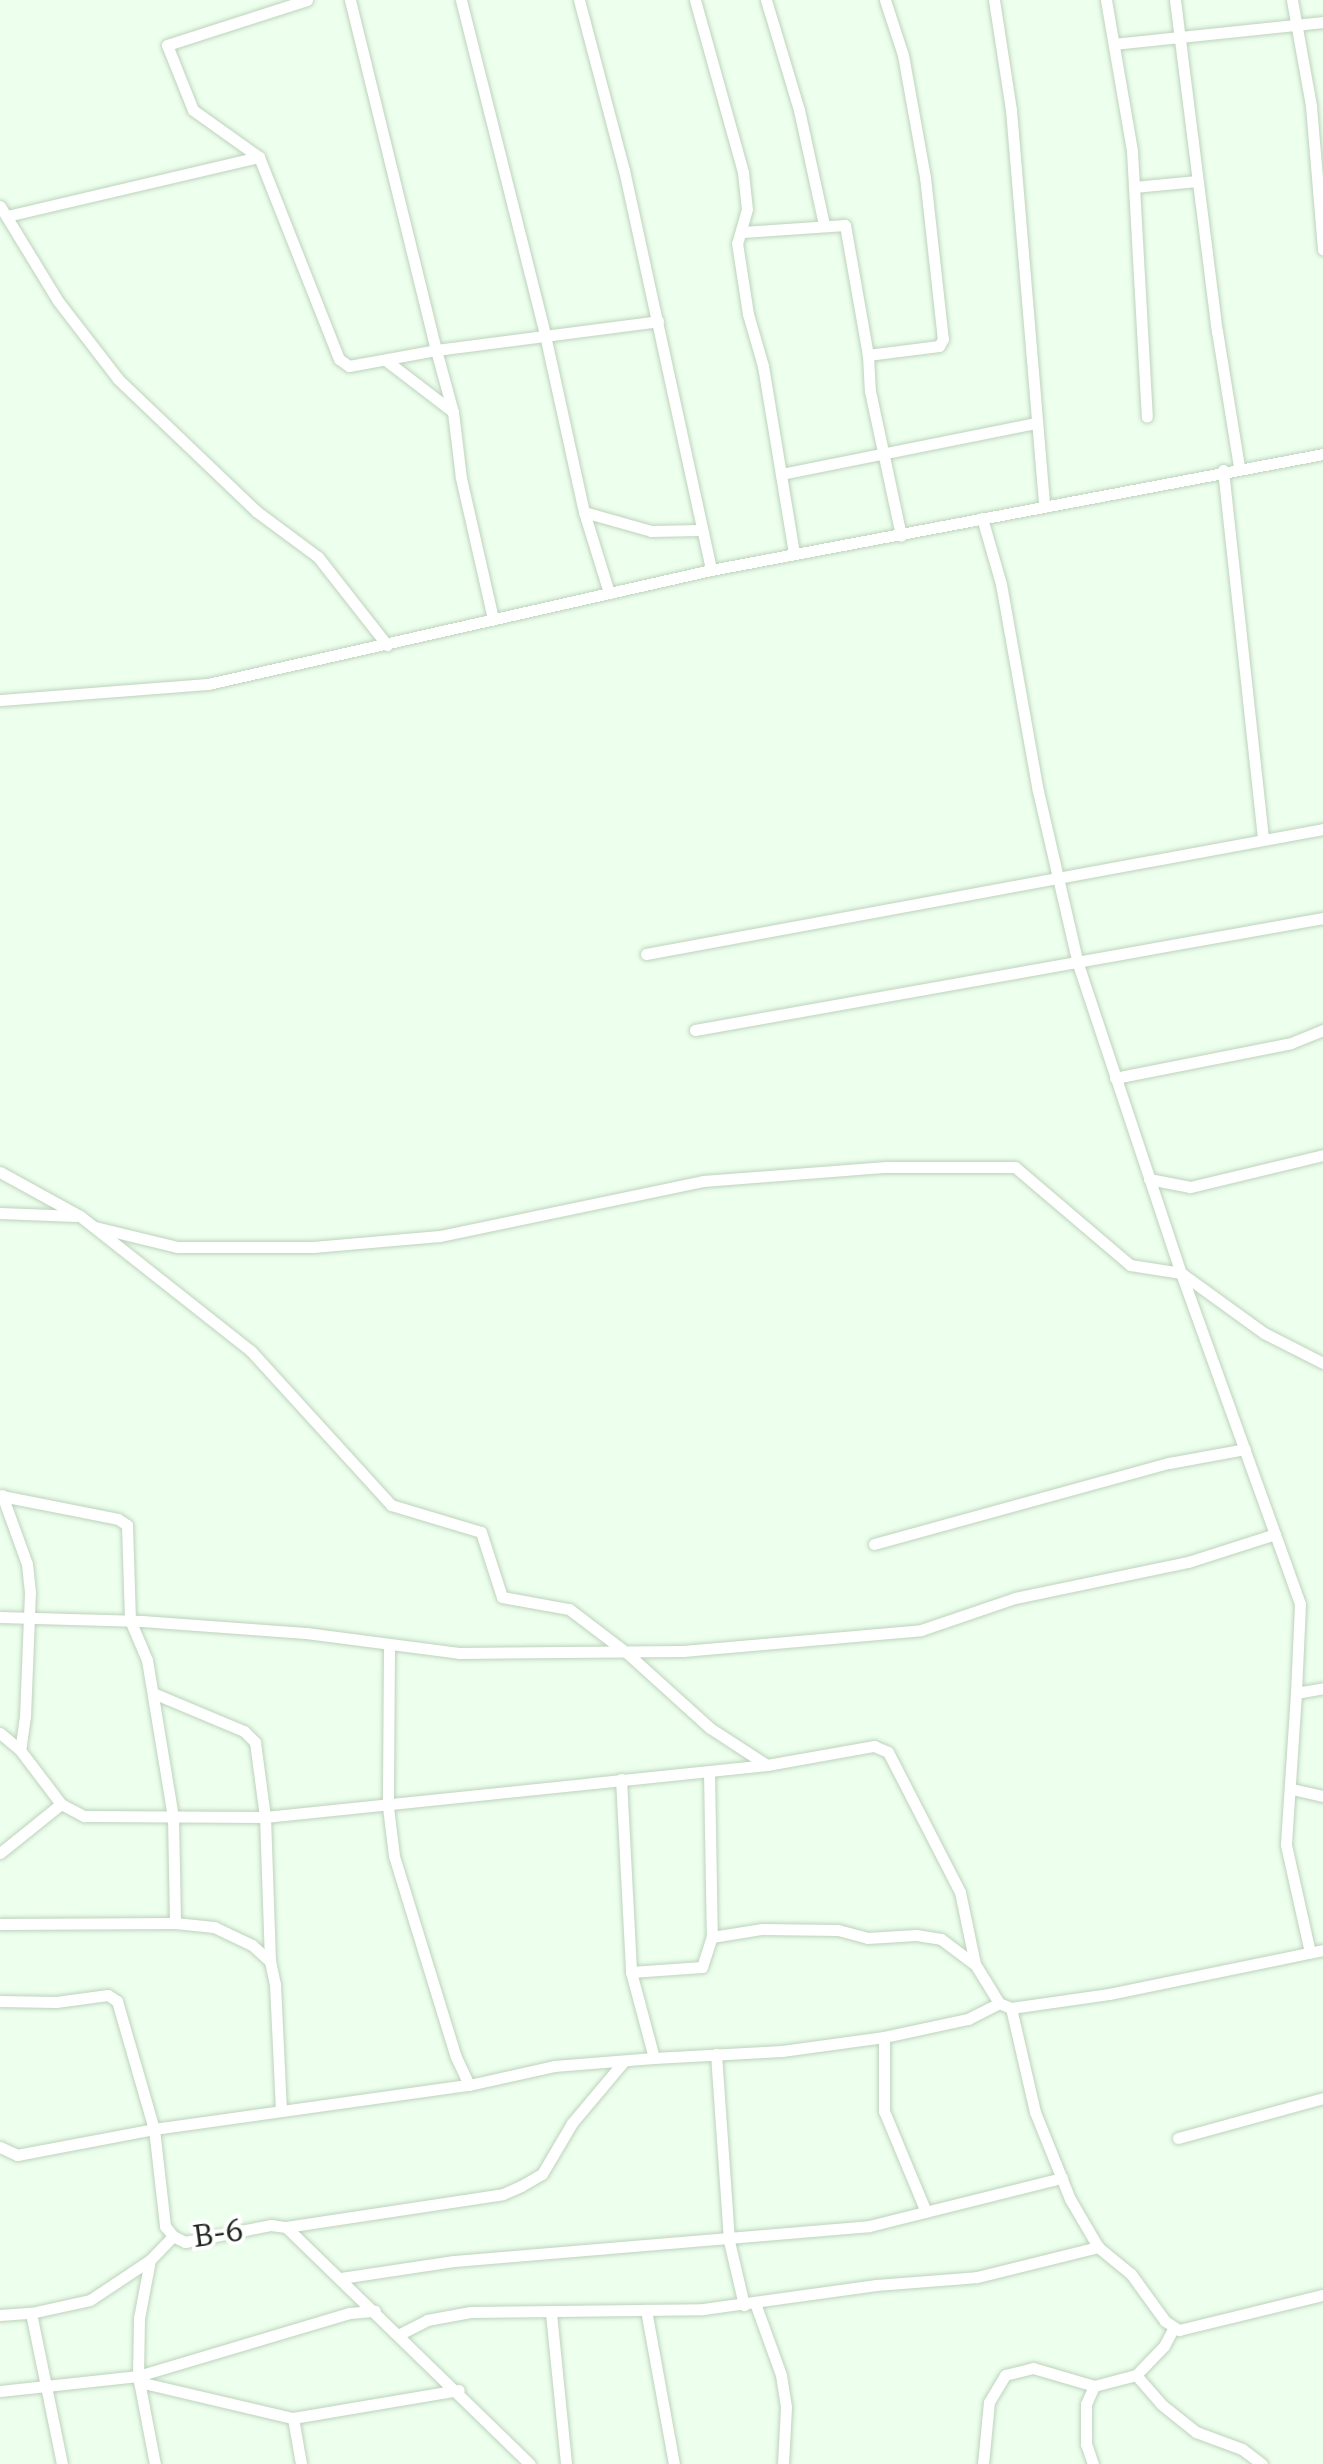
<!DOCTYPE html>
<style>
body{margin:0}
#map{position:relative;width:1323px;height:2464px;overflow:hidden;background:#edffed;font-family:"Roboto Serif",serif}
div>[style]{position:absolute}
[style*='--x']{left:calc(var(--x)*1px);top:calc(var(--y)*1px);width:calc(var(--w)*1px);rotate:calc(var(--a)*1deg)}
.roads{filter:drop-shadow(0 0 2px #bdd3bd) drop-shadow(0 0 2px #bdd3bd)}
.minor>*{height:11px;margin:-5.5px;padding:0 5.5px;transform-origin:5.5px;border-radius:5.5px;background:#fff}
span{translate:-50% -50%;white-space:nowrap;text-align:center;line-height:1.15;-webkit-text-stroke:8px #fff;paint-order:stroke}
.street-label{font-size:30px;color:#1d251d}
</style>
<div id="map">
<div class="roads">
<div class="minor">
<i style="--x:307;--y:0;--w:147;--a:162.2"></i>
<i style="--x:167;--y:45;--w:70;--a:68.2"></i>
<i style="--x:193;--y:110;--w:81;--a:35.5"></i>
<i style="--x:259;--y:157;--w:217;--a:68.4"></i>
<i style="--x:339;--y:359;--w:12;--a:35"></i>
<i style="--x:349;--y:366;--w:88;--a:-10.4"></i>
<i style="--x:436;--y:350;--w:64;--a:74.7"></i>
<i style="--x:453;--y:412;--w:66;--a:83.1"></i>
<i style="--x:461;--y:478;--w:145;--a:77.2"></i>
<i style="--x:350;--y:0;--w:360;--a:76.2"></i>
<i style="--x:436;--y:350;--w:224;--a:-7.4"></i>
<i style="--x:461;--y:0;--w:345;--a:75.9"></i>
<i style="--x:545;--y:335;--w:181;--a:77.6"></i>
<i style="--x:584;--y:512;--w:70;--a:15.8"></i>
<i style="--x:651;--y:531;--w:49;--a:-1.2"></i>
<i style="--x:579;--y:0;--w:176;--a:75.2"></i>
<i style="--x:624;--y:170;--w:409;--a:77.7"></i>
<i style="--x:695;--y:0;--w:179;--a:74.4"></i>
<i style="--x:743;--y:172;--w:37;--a:84"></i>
<i style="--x:747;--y:209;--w:35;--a:106"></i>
<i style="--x:737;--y:243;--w:72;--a:81.2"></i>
<i style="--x:748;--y:314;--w:54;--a:73.9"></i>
<i style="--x:763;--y:366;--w:190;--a:80.6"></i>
<i style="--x:766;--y:0;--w:115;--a:73.3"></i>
<i style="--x:799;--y:110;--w:118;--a:77.7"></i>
<i style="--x:885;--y:0;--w:58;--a:71.9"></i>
<i style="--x:903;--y:55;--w:124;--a:79.8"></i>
<i style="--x:925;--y:177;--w:163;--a:83.7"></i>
<i style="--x:943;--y:339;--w:8;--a:120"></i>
<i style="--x:939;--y:346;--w:72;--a:172.8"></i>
<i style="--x:868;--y:355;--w:36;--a:87"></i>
<i style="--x:870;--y:391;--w:148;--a:77.9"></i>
<i style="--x:994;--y:0;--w:111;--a:81.2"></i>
<i style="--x:1011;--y:110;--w:395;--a:85.2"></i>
<i style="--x:1106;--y:0;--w:153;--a:80.2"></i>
<i style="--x:1132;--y:151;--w:266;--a:86.8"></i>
<i style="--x:1175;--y:0;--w:334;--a:82.8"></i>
<i style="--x:1217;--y:331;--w:138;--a:80.8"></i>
<i style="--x:1292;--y:0;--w:108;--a:79.8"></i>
<i style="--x:1311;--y:106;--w:144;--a:85.2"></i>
<i style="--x:1114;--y:44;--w:210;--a:-6"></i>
<i style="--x:1134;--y:187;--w:63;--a:-5.4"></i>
<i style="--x:0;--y:206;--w:111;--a:58.6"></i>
<i style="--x:58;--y:301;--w:98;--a:52.4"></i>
<i style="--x:118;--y:379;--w:191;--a:43.7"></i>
<i style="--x:256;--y:511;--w:77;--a:36.6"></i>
<i style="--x:318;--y:557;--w:112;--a:51.9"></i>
<i style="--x:7;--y:216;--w:259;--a:-13.2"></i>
<i style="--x:743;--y:232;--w:102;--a:-3.9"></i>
<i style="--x:845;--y:225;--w:132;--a:80"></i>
<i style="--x:388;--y:362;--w:81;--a:37.4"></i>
<i style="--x:1223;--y:470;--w:370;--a:83.8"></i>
<i style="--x:781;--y:474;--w:260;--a:-11.3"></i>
<i style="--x:584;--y:512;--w:85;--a:72.8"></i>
<i style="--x:982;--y:518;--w:69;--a:73.9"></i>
<i style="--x:1001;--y:584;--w:210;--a:79.9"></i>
<i style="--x:1038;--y:791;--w:178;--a:77"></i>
<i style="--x:1078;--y:964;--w:326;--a:71.6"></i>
<i style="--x:1181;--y:1273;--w:277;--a:70.2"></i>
<i style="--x:0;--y:700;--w:209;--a:-4.4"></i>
<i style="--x:208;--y:684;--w:516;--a:-12.77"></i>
<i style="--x:711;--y:570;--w:623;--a:-10.73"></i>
<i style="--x:646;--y:954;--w:688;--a:-10.46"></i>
<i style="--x:695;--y:1030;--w:638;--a:-10.11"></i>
<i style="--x:1115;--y:1078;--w:179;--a:-11.2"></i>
<i style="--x:1291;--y:1043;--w:35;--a:-22"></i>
<i style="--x:0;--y:1172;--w:91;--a:28.8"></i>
<i style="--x:80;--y:1216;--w:218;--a:38.3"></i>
<i style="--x:251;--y:1351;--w:208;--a:47.7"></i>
<i style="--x:391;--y:1505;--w:94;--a:16.7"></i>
<i style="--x:481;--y:1532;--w:68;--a:72.1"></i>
<i style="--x:502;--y:1597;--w:68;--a:10.2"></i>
<i style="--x:569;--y:1609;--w:73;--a:37.2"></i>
<i style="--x:627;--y:1653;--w:112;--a:42.1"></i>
<i style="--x:710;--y:1728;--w:68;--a:33"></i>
<i style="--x:767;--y:1765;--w:109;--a:-10.1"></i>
<i style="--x:874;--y:1746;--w:15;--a:23"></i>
<i style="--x:888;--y:1752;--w:157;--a:62.8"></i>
<i style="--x:960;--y:1892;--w:74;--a:78.2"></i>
<i style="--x:975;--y:1964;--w:46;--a:58.4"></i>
<i style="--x:999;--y:2003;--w:13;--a:23"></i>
<i style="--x:1011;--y:2008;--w:99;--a:-8.1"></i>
<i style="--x:1109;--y:1994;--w:218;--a:-11.6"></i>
<i style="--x:1149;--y:1179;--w:42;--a:11"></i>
<i style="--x:1190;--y:1187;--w:137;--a:-13.5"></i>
<i style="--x:0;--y:1213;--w:76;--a:2.3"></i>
<i style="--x:95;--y:1227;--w:84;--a:13.7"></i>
<i style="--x:177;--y:1247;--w:136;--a:0"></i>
<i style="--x:313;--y:1247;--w:127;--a:-5"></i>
<i style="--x:440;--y:1236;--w:269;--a:-11.8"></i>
<i style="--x:703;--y:1181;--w:184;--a:-4.4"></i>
<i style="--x:886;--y:1167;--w:129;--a:0"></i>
<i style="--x:1015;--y:1167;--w:151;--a:40.4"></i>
<i style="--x:1130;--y:1265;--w:52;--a:8.9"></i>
<i style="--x:1181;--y:1273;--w:102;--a:35.9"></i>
<i style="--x:1264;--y:1333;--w:66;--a:27"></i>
<i style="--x:2;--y:1495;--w:73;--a:70.1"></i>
<i style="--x:27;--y:1564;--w:28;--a:84"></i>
<i style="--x:30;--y:1592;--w:124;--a:92.3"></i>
<i style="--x:25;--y:1716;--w:34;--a:98"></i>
<i style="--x:2;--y:1496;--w:118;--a:11.2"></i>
<i style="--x:118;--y:1519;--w:11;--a:34"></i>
<i style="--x:127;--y:1525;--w:95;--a:88.2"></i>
<i style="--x:130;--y:1620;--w:43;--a:67"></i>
<i style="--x:147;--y:1660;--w:159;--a:80.6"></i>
<i style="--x:173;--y:1817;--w:106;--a:88.9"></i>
<i style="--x:874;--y:1544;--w:306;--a:-15.4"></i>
<i style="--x:1169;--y:1463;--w:77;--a:-10.4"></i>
<i style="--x:0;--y:1617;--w:142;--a:1.6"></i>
<i style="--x:142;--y:1621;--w:164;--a:4.2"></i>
<i style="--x:306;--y:1633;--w:154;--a:7.4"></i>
<i style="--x:459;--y:1653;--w:224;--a:-0.5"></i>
<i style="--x:683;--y:1651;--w:239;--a:-5"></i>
<i style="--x:921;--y:1630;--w:99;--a:-18.8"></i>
<i style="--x:1015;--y:1598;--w:177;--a:-11.8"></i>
<i style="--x:1188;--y:1562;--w:91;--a:-17.8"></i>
<i style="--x:1275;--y:1534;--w:74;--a:70.3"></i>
<i style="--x:1300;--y:1604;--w:89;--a:92.6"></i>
<i style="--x:1296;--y:1693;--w:27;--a:-10"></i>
<i style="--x:389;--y:1647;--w:160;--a:90.4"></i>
<i style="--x:388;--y:1807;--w:49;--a:83"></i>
<i style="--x:394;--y:1856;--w:210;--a:72.9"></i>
<i style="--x:456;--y:2057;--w:31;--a:65"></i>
<i style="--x:153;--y:1693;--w:99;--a:22.7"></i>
<i style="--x:244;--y:1731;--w:16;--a:45"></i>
<i style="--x:255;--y:1742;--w:76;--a:82.4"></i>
<i style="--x:265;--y:1817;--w:144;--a:88"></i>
<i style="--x:1296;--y:1693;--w:152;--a:93.8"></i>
<i style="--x:1286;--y:1845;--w:110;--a:77.4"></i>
<i style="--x:0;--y:1733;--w:26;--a:40"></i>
<i style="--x:20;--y:1750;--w:68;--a:52.8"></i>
<i style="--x:61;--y:1804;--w:26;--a:28"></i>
<i style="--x:84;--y:1816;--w:181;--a:0.3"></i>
<i style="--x:265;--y:1817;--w:505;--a:-5.91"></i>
<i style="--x:709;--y:1772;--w:165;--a:89"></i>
<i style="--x:621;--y:1779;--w:193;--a:87"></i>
<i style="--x:631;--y:1972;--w:89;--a:75"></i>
<i style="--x:654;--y:2058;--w:128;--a:-3.1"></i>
<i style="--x:782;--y:2051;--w:103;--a:-7.8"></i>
<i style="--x:884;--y:2037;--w:86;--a:-12.1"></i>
<i style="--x:968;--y:2019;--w:35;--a:-27"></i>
<i style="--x:1292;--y:1789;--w:32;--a:13"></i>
<i style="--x:0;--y:1853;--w:78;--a:-38.8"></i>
<i style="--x:0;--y:1924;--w:175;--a:-0.3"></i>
<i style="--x:175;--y:1923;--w:39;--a:6"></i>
<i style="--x:214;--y:1927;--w:42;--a:25.3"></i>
<i style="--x:252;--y:1945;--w:24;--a:42"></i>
<i style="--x:270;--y:1961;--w:24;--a:78"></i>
<i style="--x:275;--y:1984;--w:127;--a:87.3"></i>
<i style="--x:631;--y:1972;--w:71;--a:-4"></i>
<i style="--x:702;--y:1967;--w:32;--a:-72"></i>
<i style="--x:712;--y:1937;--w:51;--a:-9.1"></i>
<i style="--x:762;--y:1929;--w:76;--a:0.8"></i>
<i style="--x:838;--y:1930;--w:30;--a:15"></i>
<i style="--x:867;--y:1938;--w:49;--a:-3.5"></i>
<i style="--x:916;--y:1935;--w:25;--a:9"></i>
<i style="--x:941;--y:1939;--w:41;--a:37.1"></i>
<i style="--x:0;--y:2001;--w:56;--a:1"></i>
<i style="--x:56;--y:2002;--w:52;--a:-7.7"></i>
<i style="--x:108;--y:1995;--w:11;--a:34"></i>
<i style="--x:117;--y:2001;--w:133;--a:73.9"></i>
<i style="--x:154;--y:2129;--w:98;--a:83.5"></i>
<i style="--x:165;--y:2226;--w:13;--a:51"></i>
<i style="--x:173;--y:2236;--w:13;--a:27"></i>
<i style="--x:185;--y:2242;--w:88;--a:-11.2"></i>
<i style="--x:271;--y:2225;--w:15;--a:8"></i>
<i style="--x:286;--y:2227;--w:340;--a:44.2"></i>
<i style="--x:1011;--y:2008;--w:107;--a:77"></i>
<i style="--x:1035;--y:2112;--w:94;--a:68.1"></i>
<i style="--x:1070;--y:2199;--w:56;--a:59.7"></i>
<i style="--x:1098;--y:2247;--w:43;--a:39.3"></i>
<i style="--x:1131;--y:2274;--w:58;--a:54.1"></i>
<i style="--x:1165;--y:2321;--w:17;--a:33"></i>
<i style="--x:1179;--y:2330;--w:148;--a:-13.7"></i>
<i style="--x:884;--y:2037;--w:74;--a:90"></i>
<i style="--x:884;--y:2111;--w:109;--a:67.4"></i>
<i style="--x:716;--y:2054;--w:187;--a:86"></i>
<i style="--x:729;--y:2241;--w:66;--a:76.8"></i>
<i style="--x:1178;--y:2138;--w:150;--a:-15.4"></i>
<i style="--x:0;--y:2147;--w:19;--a:25"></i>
<i style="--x:17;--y:2155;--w:139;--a:-10.7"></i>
<i style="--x:154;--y:2129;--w:318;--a:-8"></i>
<i style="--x:469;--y:2085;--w:87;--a:-12.6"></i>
<i style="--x:554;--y:2066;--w:100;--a:-4.6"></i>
<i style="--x:286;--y:2227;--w:219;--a:-8.6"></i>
<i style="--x:503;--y:2194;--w:20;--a:-24"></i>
<i style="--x:521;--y:2186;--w:24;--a:-30"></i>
<i style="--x:542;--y:2174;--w:59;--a:-59.5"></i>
<i style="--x:572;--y:2123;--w:81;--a:-50"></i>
<i style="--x:150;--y:2260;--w:59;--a:100.7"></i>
<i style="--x:139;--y:2318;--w:58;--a:91"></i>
<i style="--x:138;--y:2376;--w:90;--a:79.1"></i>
<i style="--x:341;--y:2278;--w:114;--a:-8.6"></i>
<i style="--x:454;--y:2261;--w:416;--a:-4.8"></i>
<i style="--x:869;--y:2226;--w:199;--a:-14"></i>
<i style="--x:755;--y:2303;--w:77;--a:70.1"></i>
<i style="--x:781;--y:2375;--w:32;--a:81"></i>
<i style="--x:786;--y:2407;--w:57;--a:93"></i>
<i style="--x:646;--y:2310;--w:157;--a:79.7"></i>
<i style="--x:31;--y:2313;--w:154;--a:78.4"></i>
<i style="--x:551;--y:2313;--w:152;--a:84.3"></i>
<i style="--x:0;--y:2315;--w:31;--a:-4"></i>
<i style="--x:31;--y:2313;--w:60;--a:-12.4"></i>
<i style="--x:90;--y:2300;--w:72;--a:-33.7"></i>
<i style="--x:150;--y:2260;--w:33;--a:-46"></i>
<i style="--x:400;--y:2334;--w:30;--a:-27"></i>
<i style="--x:427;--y:2320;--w:44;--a:-10.5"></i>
<i style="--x:470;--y:2312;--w:233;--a:-0.7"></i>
<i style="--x:703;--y:2309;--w:175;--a:-7.9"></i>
<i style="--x:876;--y:2285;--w:101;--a:-4.5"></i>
<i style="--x:977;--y:2277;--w:125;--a:-13.9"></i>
<i style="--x:1136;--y:2375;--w:38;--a:49"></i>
<i style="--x:1161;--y:2404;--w:45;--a:38.7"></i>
<i style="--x:1196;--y:2432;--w:49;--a:20.3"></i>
<i style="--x:1242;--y:2449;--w:25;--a:37"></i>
<i style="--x:139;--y:2382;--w:158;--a:13.2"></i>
<i style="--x:293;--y:2418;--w:168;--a:-9.6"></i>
<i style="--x:0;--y:2391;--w:139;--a:-6.2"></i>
<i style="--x:138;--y:2376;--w:221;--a:-16.6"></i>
<i style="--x:350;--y:2313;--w:25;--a:-5"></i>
<i style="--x:293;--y:2418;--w:47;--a:80.1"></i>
<i style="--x:983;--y:2464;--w:62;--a:-84.5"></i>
<i style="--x:989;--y:2402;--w:31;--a:-59"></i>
<i style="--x:1005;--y:2375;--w:29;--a:-14"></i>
<i style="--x:1033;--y:2368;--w:64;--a:16.4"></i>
<i style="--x:1094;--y:2386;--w:43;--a:-14.7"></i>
<i style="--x:1136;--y:2375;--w:40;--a:-46"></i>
<i style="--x:1164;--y:2346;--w:21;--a:-62"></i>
<i style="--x:1093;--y:2464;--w:21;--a:-109"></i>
<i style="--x:1086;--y:2444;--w:40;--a:-90"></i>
<i style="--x:1086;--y:2404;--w:20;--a:-66"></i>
</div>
</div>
<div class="street-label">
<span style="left:218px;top:2234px;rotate:-8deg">B-6</span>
</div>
</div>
